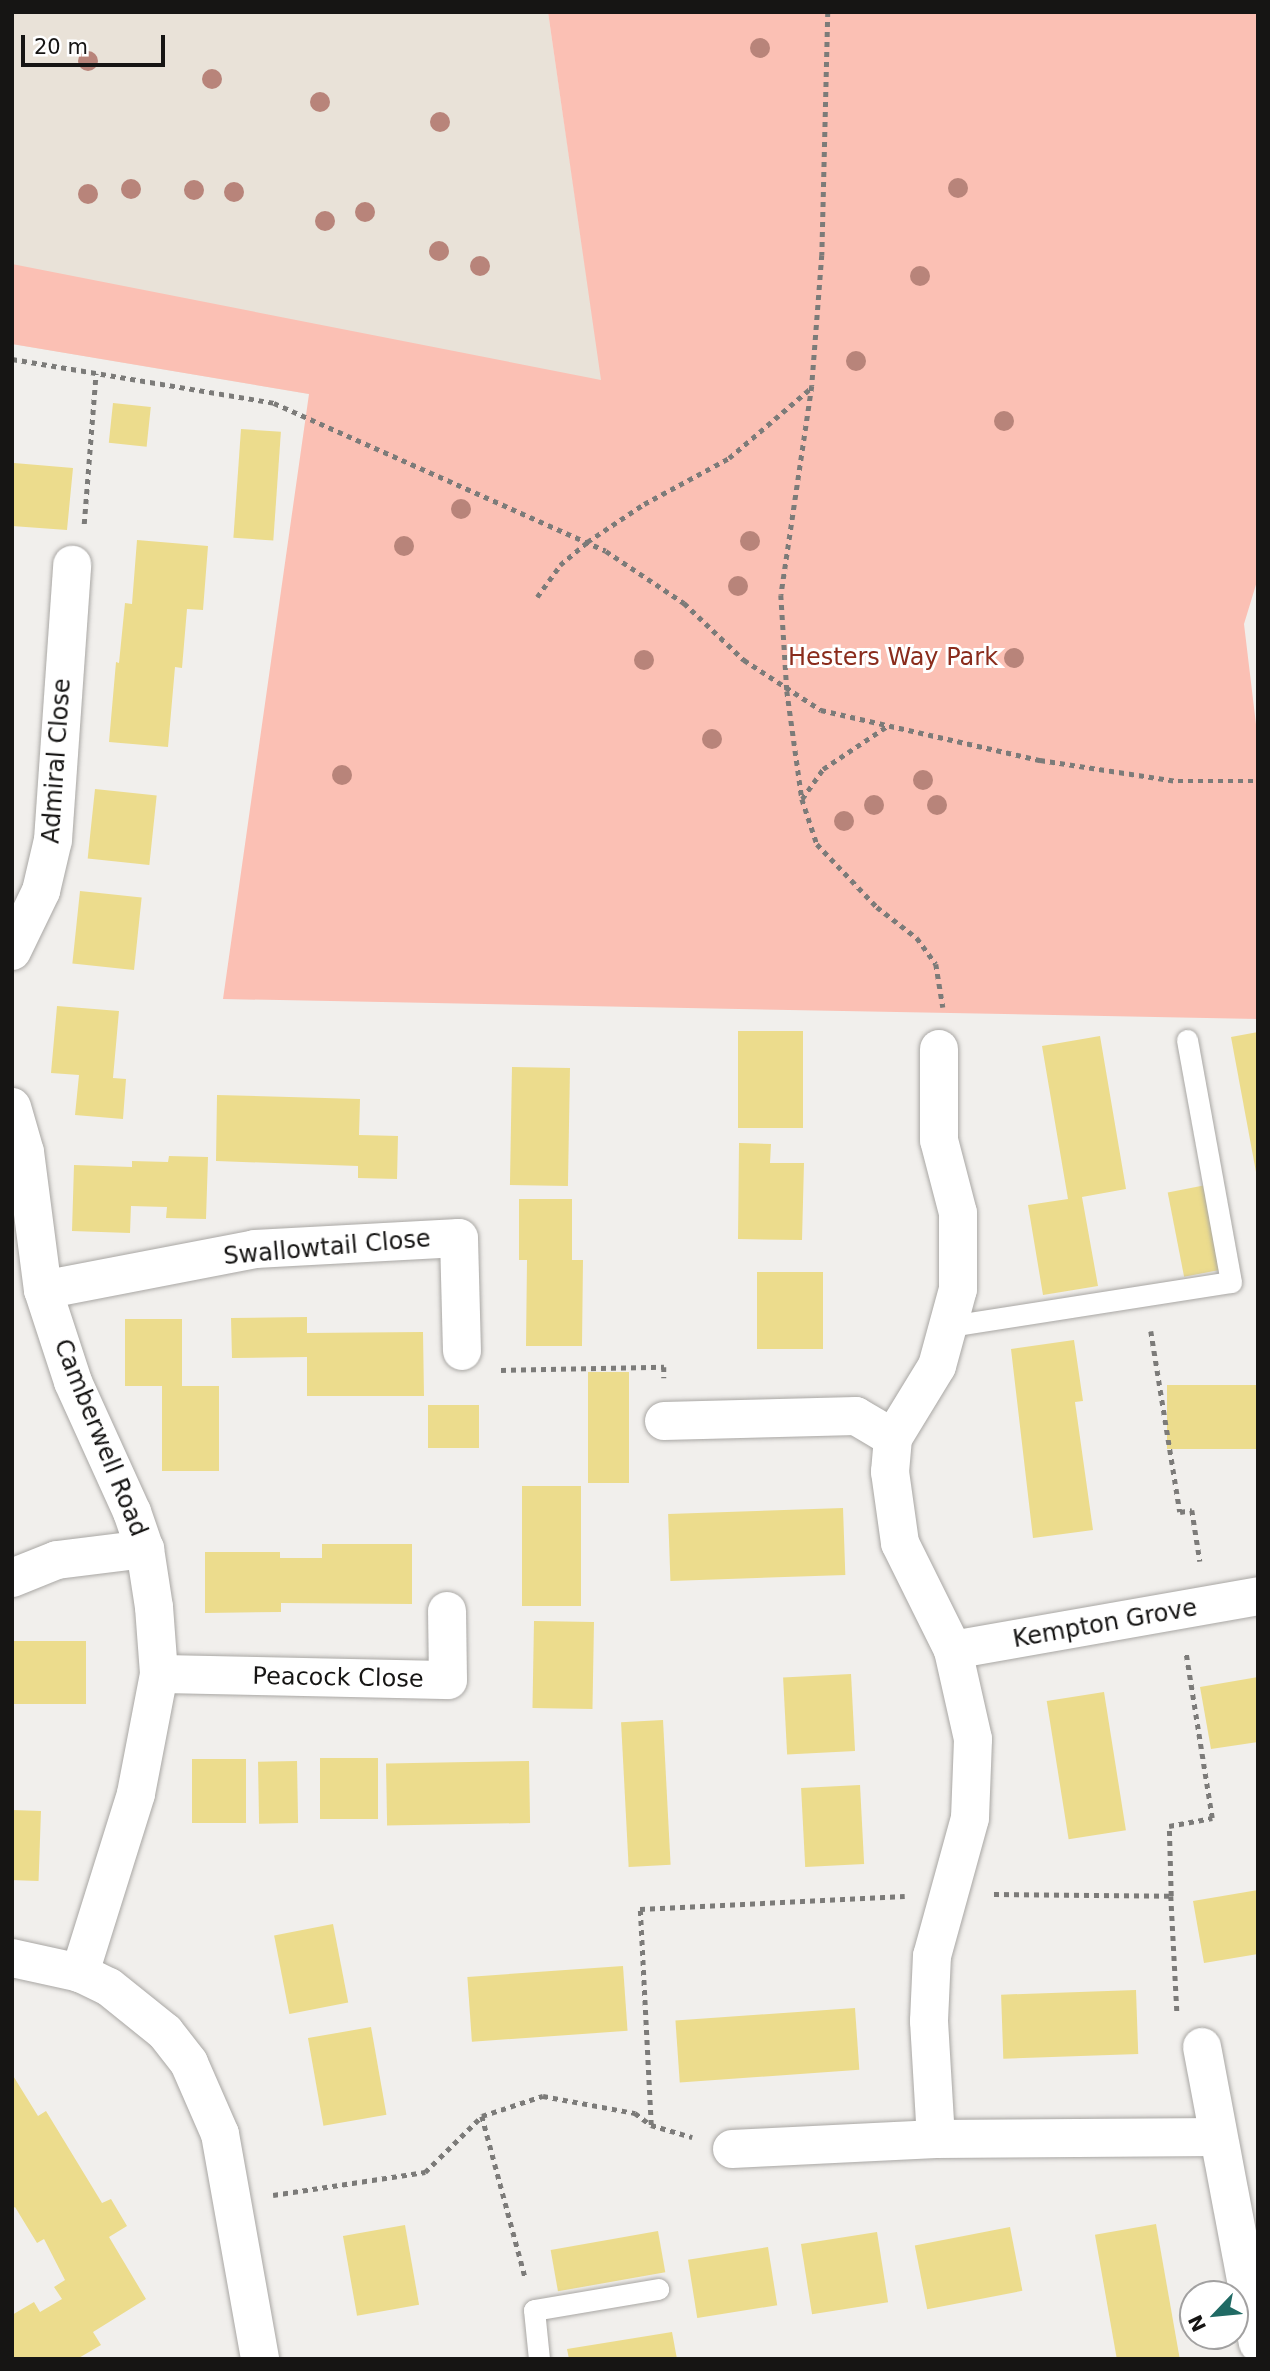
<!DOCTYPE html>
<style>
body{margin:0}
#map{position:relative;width:1270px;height:2371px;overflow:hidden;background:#f1efec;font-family:"DejaVu Sans",sans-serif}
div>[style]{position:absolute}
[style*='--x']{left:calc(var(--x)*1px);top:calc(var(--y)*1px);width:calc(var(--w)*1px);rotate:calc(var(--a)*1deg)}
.built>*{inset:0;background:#e9e2d8}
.green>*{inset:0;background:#fbc0b4}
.building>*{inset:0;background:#ecdc8d;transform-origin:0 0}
.path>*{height:4.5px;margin-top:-2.25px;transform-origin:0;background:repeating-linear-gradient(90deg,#7c7b79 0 5px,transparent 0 10px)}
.roads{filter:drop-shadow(0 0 2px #a9a7a4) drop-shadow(0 0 2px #a9a7a4)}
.lane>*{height:21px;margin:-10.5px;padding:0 10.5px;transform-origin:10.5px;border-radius:10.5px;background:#fff}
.street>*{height:38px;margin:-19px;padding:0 19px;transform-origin:19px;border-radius:19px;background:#fff}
.secondary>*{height:38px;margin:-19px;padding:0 19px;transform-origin:19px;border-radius:19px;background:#fff}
.trees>*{width:20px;height:20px;margin:-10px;border-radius:50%;background:#b8847a}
span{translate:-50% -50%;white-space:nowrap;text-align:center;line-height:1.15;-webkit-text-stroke:6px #fff;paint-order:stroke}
.park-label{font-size:24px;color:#8a2c1c}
.street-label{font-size:24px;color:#161514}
.frame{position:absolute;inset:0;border:14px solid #161514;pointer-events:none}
.north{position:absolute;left:1179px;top:2280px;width:70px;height:70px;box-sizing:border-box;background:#fff;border:2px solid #a2a1a1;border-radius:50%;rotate:244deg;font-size:19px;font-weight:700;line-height:28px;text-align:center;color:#161514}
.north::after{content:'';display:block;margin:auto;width:24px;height:32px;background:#206a64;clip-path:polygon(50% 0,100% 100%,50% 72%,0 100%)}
.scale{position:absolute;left:21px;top:35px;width:144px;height:32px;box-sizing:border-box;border:4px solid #161514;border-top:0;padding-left:9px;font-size:21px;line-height:24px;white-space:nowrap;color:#161514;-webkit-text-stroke:5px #fff;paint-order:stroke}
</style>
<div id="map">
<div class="built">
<i style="clip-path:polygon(12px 12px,548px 12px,602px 381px,309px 394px,12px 344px)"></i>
</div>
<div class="green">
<i style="clip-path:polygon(548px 12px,1258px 12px,1258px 578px,1244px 624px,1258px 741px,1258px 1019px,223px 999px,309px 394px,12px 344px,12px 264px,601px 380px)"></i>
</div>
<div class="building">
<i style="left:113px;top:403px;width:38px;height:40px;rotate:6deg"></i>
<i style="left:241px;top:429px;width:40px;height:109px;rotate:4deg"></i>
<i style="clip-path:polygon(12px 451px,14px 463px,73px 468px,67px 530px,12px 526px)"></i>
<i style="clip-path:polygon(137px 540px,208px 546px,203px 610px,187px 609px,182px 668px,175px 667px,168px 747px,109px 742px,116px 662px,119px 663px,125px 603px,132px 604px)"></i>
<i style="left:95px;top:789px;width:62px;height:70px;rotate:6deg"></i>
<i style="left:80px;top:891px;width:62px;height:73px;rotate:6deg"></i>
<i style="clip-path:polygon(57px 1006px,119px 1011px,113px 1078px,126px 1079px,123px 1119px,75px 1115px,79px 1075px,51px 1073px)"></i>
<i style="left:738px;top:1031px;width:65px;height:97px"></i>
<i style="clip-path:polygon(1258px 1032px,1258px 1172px,1256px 1172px,1231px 1037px)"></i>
<i style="clip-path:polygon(1100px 1036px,1126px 1189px,1082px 1197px,1098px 1286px,1043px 1295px,1028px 1205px,1068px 1199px,1042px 1046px)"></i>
<i style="left:512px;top:1067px;width:58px;height:118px;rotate:1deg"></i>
<i style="clip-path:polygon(217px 1095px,360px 1099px,359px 1135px,398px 1136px,397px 1179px,358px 1178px,358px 1166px,216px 1161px)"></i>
<i style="clip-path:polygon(739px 1143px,771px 1144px,770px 1163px,804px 1163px,802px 1240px,738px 1239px)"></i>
<i style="clip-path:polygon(169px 1156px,208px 1157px,206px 1219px,166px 1218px,167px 1207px,131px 1206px,130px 1233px,72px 1231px,74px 1165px,132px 1167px,132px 1161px,168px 1162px)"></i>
<i style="left:1206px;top:1185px;width:86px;height:39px;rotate:79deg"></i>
<i style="clip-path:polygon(519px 1199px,572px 1199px,572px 1260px,583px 1260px,582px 1346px,526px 1346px,527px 1260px,519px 1260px)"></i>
<i style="left:757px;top:1272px;width:66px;height:77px"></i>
<i style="clip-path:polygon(307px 1317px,307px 1333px,423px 1332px,424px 1396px,307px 1396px,307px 1357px,232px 1358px,231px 1318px)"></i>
<i style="clip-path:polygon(125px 1319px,182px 1319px,182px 1386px,219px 1386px,219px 1471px,162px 1471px,162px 1386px,125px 1386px)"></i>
<i style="clip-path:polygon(1074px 1340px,1083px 1401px,1075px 1402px,1093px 1530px,1033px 1538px,1011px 1349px)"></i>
<i style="left:588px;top:1372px;width:41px;height:111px"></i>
<i style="left:1258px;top:1385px;width:64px;height:91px;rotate:90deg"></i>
<i style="left:428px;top:1405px;width:51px;height:43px"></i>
<i style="left:522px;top:1486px;width:59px;height:120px"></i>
<i style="left:843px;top:1508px;width:67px;height:175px;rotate:88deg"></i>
<i style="clip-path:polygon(322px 1544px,412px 1544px,412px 1604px,281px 1603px,281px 1612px,205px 1613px,205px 1552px,280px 1552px,280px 1558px,322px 1558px)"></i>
<i style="left:534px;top:1621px;width:60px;height:87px;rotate:1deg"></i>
<i style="left:12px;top:1641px;width:74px;height:63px"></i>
<i style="left:851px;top:1674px;width:77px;height:68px;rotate:87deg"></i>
<i style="clip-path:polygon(1258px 1677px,1258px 1742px,1211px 1749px,1200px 1687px)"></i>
<i style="left:1104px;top:1692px;width:140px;height:58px;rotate:81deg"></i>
<i style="left:663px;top:1720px;width:145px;height:42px;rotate:87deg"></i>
<i style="left:320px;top:1758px;width:58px;height:61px"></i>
<i style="left:192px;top:1759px;width:54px;height:64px"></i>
<i style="left:297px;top:1761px;width:62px;height:39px;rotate:89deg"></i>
<i style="left:529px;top:1761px;width:62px;height:143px;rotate:89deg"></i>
<i style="left:860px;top:1785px;width:79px;height:59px;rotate:87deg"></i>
<i style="left:12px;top:1810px;width:29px;height:70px;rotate:2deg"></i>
<i style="clip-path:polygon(1258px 1890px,1258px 1954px,1204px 1963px,1193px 1901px)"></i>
<i style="left:333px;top:1924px;width:80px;height:60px;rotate:79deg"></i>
<i style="left:623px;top:1966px;width:65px;height:156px;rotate:86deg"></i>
<i style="left:1136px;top:1990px;width:64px;height:135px;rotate:88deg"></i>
<i style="left:855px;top:2008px;width:62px;height:180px;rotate:86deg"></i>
<i style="left:371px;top:2027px;width:89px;height:64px;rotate:80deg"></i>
<i style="clip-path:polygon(12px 2074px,38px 2116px,46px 2111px,102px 2203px,111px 2199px,127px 2226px,109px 2237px,146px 2299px,93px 2332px,101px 2345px,77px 2359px,12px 2359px,12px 2315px,34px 2302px,40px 2312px,62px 2299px,54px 2287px,65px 2280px,44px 2239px,37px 2243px,15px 2207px,12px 2209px)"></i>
<i style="left:1156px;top:2224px;width:137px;height:62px;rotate:80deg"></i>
<i style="left:405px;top:2225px;width:81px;height:63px;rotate:80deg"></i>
<i style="left:1010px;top:2227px;width:65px;height:97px;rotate:79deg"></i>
<i style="left:658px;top:2231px;width:42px;height:109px;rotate:80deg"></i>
<i style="left:877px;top:2232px;width:71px;height:77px;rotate:81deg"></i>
<i style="left:768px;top:2247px;width:59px;height:81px;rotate:81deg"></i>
<i style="clip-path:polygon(672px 2332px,677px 2359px,569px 2359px,567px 2349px)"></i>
</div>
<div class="path">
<i style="--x:828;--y:12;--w:243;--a:91.4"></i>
<i style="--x:822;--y:255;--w:131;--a:94.4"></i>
<i style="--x:812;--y:386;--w:211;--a:98.4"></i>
<i style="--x:781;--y:595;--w:96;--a:86.4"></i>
<i style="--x:787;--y:691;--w:109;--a:82.1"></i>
<i style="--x:802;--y:799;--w:47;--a:71.6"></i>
<i style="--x:817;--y:844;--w:87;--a:46.4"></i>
<i style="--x:877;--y:907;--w:51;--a:37.8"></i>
<i style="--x:917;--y:938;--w:32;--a:54"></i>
<i style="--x:936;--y:964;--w:44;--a:80.8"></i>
<i style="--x:12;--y:359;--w:266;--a:9.5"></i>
<i style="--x:274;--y:403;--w:363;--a:24"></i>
<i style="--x:606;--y:551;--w:94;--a:33.7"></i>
<i style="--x:684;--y:603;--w:83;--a:43.5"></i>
<i style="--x:744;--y:660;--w:92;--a:33"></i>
<i style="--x:821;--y:710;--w:225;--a:12.9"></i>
<i style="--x:1040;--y:760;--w:140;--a:8.7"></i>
<i style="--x:1178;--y:781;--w:80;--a:0"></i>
<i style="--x:84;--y:524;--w:151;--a:-85.5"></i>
<i style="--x:537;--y:597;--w:39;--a:-54"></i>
<i style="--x:560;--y:565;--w:35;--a:-40"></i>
<i style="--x:587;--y:542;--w:69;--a:-33.7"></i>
<i style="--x:644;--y:504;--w:97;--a:-28.4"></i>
<i style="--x:729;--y:458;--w:109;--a:-40.5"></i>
<i style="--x:802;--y:799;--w:37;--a:-55"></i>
<i style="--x:823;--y:769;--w:76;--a:-33.7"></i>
<i style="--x:1151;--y:1331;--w:183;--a:80.9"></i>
<i style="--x:1180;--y:1512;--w:12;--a:-9"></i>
<i style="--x:1192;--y:1510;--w:52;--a:81.1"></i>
<i style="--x:501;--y:1370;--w:163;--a:-1.1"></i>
<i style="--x:664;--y:1367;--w:11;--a:90"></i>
<i style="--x:994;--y:1894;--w:177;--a:0.6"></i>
<i style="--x:1171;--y:1896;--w:115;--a:87"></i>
<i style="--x:1171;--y:1896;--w:70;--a:-91.6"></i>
<i style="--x:1169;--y:1826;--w:44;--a:-10.5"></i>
<i style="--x:1212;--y:1818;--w:166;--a:-99"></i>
<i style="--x:482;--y:2116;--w:166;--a:75"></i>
<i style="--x:651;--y:2125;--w:216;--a:-92.9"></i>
<i style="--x:640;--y:1909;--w:265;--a:-2.8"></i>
<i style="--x:273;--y:2195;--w:154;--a:-8.6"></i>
<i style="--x:425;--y:2172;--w:80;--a:-44.5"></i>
<i style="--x:482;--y:2116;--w:64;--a:-18.2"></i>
<i style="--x:543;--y:2096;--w:94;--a:10.5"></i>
<i style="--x:635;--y:2113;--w:20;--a:37"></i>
<i style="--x:651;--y:2125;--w:43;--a:16.3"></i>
</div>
<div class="roads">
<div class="lane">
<i style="--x:950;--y:1326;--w:284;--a:-8.9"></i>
<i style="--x:1231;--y:1282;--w:246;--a:-100.3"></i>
<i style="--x:539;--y:2359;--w:49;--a:-95.8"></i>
<i style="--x:534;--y:2310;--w:126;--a:-9.6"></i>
</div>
<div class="street">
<i style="--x:12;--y:951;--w:67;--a:-64.2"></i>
<i style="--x:41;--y:891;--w:52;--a:-76.8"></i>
<i style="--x:53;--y:840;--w:276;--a:-86"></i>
<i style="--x:12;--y:1107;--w:47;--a:73.9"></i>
<i style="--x:25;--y:1152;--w:139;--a:82.6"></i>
<i style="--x:43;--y:1290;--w:97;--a:71.9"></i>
<i style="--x:73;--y:1382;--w:143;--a:65.6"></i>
<i style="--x:132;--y:1512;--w:39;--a:71"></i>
<i style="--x:145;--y:1549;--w:59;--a:81.2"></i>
<i style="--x:154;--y:1607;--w:67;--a:85.7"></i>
<i style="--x:159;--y:1674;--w:122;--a:100.9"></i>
<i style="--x:136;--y:1794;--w:188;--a:107.4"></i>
<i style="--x:43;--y:1290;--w:216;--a:-10.9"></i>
<i style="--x:255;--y:1249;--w:204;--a:-3.1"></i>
<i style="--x:459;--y:1238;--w:113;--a:88.5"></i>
<i style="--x:664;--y:1421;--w:192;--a:-1.5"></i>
<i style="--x:856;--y:1416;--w:43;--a:30.7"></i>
<i style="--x:12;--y:1578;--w:48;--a:-21.8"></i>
<i style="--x:57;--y:1560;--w:89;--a:-7.1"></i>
<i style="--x:953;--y:1650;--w:310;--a:-10"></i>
<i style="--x:159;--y:1674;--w:289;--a:1.2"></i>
<i style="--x:448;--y:1680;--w:69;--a:-90.8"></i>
<i style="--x:1202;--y:2047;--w:301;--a:79.3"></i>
<i style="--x:936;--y:2139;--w:118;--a:-93.4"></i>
<i style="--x:929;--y:2021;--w:65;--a:-87.4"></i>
<i style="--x:932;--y:1956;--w:143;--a:-74.6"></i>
<i style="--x:970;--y:1818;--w:79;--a:-87.8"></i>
<i style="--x:973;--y:1739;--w:91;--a:-102.7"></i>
<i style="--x:953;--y:1650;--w:119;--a:-116.4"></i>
<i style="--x:900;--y:1543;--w:72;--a:-98"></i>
<i style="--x:890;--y:1472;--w:34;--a:-85"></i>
<i style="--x:893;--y:1438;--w:84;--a:-58.6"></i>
<i style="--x:937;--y:1366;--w:80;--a:-74.7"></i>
<i style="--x:958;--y:1289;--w:76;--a:-90"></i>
<i style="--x:958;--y:1213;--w:75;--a:-104.6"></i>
<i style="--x:939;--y:1140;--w:91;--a:-90"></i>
<i style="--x:732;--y:2149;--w:204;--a:-2.8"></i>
<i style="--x:936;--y:2139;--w:282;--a:-0.4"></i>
</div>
<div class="secondary">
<i style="--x:12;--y:1958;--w:70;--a:12.4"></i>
<i style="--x:80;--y:1973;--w:32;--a:26"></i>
<i style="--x:109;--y:1987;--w:72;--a:38.8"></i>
<i style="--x:165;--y:2032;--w:39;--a:52"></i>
<i style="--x:189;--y:2063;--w:77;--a:66.4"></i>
<i style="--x:220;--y:2134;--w:229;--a:79.9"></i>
</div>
</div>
<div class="trees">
<i style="left:760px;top:48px"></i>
<i style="left:88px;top:61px"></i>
<i style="left:212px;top:79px"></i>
<i style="left:320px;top:102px"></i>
<i style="left:440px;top:122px"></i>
<i style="left:958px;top:188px"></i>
<i style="left:131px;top:189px"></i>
<i style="left:194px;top:190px"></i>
<i style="left:234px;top:192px"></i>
<i style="left:88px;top:194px"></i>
<i style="left:365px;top:212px"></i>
<i style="left:325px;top:221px"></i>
<i style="left:439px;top:251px"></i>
<i style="left:480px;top:266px"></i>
<i style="left:920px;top:276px"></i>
<i style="left:856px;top:361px"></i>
<i style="left:1004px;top:421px"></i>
<i style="left:461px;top:509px"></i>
<i style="left:750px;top:541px"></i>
<i style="left:404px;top:546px"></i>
<i style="left:738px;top:586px"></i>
<i style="left:1014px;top:658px"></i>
<i style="left:644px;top:660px"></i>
<i style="left:712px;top:739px"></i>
<i style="left:342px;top:775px"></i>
<i style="left:923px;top:780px"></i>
<i style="left:874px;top:805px"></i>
<i style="left:937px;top:805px"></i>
<i style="left:844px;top:821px"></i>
</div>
<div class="park-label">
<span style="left:893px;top:658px">Hesters Way Park</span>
</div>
<div class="street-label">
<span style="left:57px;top:761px;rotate:-86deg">Admiral Close</span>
<span style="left:327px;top:1248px;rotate:-5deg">Swallowtail Close</span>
<span style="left:100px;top:1438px;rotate:68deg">Camberwell Road</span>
<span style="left:1105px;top:1624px;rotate:-10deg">Kempton Grove</span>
<span style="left:338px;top:1678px;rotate:1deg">Peacock Close</span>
</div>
<div class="frame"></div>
<div class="north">N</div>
<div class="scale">20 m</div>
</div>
